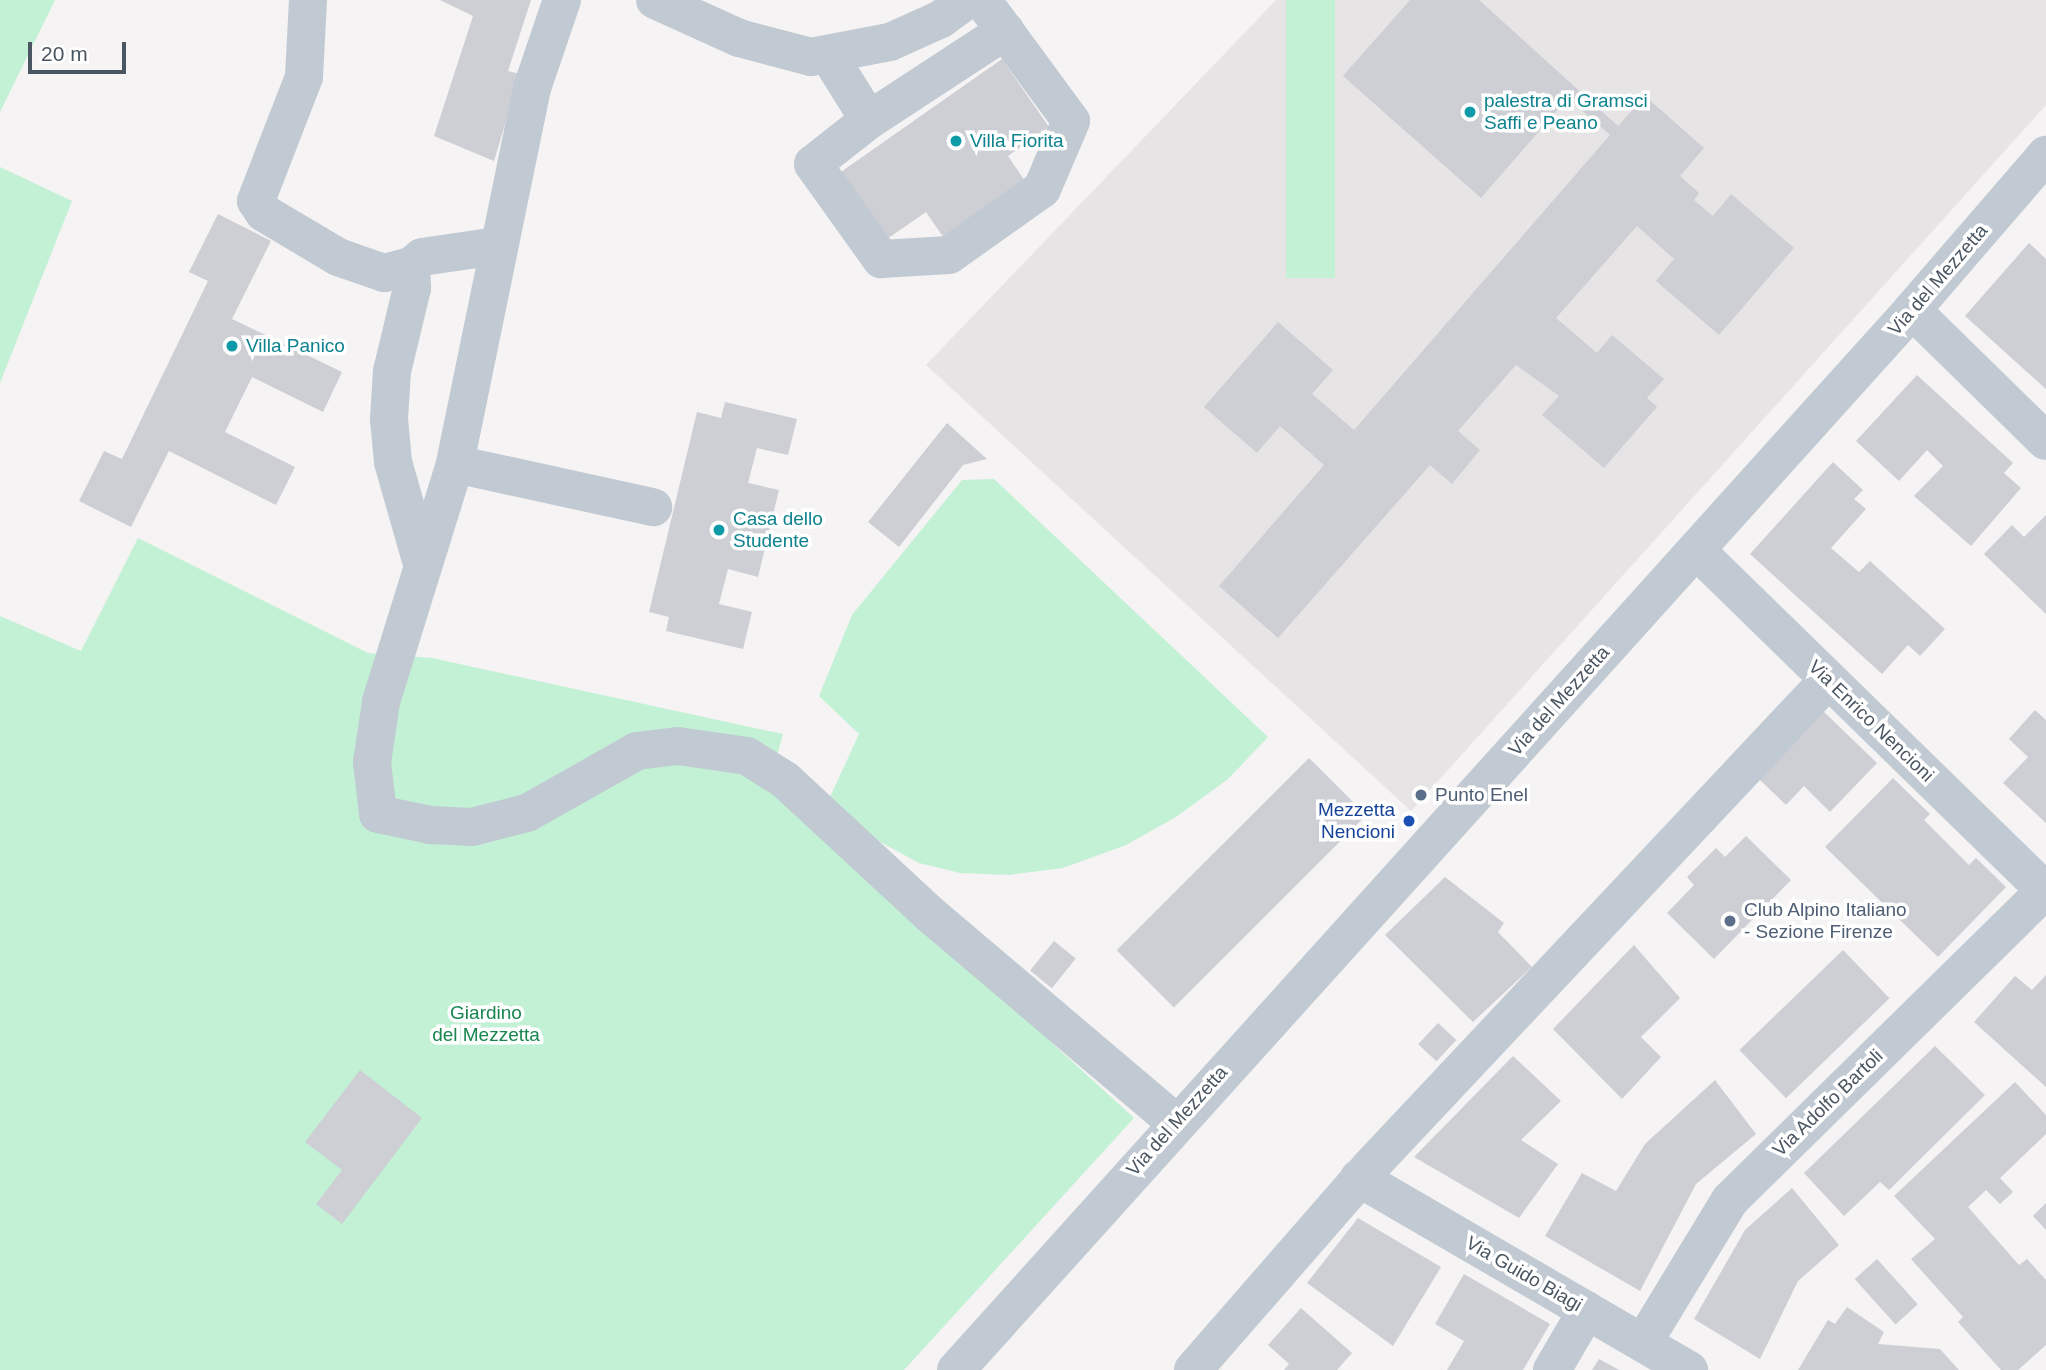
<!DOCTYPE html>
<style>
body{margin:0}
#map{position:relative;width:2046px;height:1370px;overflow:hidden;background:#f5f3f3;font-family:Arial,sans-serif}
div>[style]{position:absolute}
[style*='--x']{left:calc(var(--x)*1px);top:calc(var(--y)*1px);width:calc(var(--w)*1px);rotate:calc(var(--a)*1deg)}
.education>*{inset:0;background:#e6e4e5}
.green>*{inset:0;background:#c3f1d5;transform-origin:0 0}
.building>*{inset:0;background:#cdcfd5;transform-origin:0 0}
.minor>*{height:38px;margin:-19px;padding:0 19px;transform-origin:19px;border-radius:19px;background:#c1cad2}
.dots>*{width:19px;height:19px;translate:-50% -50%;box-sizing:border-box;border:4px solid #fff;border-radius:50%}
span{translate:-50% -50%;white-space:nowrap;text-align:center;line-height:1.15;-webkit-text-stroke:7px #fff;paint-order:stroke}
.culture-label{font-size:19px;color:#0d838f}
.left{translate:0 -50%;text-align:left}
.street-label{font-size:19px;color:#4a5661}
.service-label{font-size:19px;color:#4e5e75}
.transit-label{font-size:19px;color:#164399}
.right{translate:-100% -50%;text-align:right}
.park-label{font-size:19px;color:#17864f}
.scale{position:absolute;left:28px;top:42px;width:98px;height:32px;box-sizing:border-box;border:4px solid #4a5661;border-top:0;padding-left:9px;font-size:21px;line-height:24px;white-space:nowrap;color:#4a5661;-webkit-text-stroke:5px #fff;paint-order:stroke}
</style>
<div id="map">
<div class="education">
<i style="clip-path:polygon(1276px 0,2046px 0,2046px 105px,1411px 811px,926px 365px)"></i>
</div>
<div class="green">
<i style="clip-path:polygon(0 0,55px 0,0 112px)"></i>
<i style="left:1286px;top:0;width:49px;height:278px"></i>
<i style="clip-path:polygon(0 167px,72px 201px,0 383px)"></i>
<i style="clip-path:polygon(994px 479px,1268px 737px,1228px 779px,1176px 817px,1126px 845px,1063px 868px,1009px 875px,960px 873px,919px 863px,875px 839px,830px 797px,859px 734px,819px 696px,852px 615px,962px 480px)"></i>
<i style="clip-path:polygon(138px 538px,368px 653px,432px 658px,783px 734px,769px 784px,1134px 1118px,904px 1370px,0 1370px,0 616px,81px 651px)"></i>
</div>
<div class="building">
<i style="clip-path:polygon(440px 0,531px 0,508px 71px,520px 74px,494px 161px,434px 136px,473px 16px)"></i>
<i style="clip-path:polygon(1410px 0,1479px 0,1618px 126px,1645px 96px,1704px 148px,1680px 176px,1699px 193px,1694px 200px,1713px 216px,1731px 194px,1794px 248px,1719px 335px,1656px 281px,1674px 259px,1637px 226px,1556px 318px,1597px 353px,1612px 335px,1664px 379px,1647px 398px,1657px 407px,1604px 468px,1542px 415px,1559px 396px,1516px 365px,1458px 431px,1480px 450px,1452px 484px,1430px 465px,1278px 638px,1219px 586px,1324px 465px,1280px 426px,1257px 453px,1204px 407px,1278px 322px,1333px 370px,1312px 394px,1354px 430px,1610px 135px,1568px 98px,1481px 198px,1343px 76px)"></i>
<i style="clip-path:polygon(1002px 59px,1049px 127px,1008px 156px,1027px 184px,946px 241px,926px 212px,884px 241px,838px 174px)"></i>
<i style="clip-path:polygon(218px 214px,271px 241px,232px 319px,342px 372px,323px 412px,252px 377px,225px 432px,295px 467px,276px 505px,169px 451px,131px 527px,79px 501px,104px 451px,122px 459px,208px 281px,189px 272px)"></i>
<i style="clip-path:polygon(2029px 243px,2046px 259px,2046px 389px,1965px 316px)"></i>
<i style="clip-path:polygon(1917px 375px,2013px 463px,2004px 473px,2021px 488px,1971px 546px,1914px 496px,1943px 466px,1927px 450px,1899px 481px,1856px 441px)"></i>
<i style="clip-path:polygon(725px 402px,797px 419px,788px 455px,757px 448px,748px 483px,779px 490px,758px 577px,728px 569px,719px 604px,752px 612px,743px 649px,666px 631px,669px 617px,649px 612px,697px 412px,721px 418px)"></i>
<i style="clip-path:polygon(947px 423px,987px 459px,963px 465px,899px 547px,868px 522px)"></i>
<i style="clip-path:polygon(1833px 462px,1863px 490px,1854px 499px,1866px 509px,1831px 548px,1859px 572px,1870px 561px,1945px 629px,1920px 656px,1908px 645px,1882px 674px,1750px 554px)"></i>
<i style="clip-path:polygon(2046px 515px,2046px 614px,1984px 554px,2012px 525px,2024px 537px)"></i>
<i style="clip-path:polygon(2035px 710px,2046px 720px,2046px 823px,2003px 783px,2028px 757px,2009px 739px)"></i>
<i style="clip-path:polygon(1823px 711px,1877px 763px,1830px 812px,1804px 786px,1786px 805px,1759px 779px)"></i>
<i style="left:1309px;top:758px;width:81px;height:272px;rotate:45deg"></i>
<i style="clip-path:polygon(1893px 778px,1930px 814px,1924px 820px,1969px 865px,1976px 858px,2006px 887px,1938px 957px,1825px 847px)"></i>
<i style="clip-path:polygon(1746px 836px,1791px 880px,1714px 959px,1667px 913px,1694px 885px,1687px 877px,1716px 848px,1725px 857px)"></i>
<i style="clip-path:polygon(1445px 877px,1504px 923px,1498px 932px,1532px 967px,1473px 1022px,1385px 935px)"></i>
<i style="left:1054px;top:941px;width:28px;height:38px;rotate:39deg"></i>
<i style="clip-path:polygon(1634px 945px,1680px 998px,1641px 1037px,1661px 1057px,1622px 1099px,1553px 1029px)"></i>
<i style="left:1843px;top:950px;width:67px;height:144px;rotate:46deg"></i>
<i style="clip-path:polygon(2046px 975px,2046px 1087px,1974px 1022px,2015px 976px,2032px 990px)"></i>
<i style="left:1438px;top:1023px;width:25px;height:29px;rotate:43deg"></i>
<i style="clip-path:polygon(1935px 1046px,1985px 1095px,1889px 1190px,1880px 1182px,1844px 1216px,1804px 1173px)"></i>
<i style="clip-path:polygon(1513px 1056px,1561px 1101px,1521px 1140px,1558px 1164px,1519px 1218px,1414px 1157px)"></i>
<i style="clip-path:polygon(360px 1070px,422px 1118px,342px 1224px,316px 1204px,342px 1170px,305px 1142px)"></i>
<i style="clip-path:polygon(1715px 1080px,1756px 1134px,1696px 1184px,1640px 1291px,1545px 1236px,1582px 1173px,1616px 1191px,1645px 1144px)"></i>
<i style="clip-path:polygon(2015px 1082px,2046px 1115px,2046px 1134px,2000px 1178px,2013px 1192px,2000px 1204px,1986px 1190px,1968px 1207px,2019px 1265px,2027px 1259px,2046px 1280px,2046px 1345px,2018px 1370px,2001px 1370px,1958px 1322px,1963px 1317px,1911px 1259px,1935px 1239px,1894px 1196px)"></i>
<i style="clip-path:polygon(1792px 1188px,1839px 1245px,1798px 1281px,1760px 1359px,1694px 1319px,1745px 1230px)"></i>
<i style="clip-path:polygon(2046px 1203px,2046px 1230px,2033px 1216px)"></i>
<i style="clip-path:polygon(1358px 1218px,1441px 1267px,1393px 1346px,1307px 1283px)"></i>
<i style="left:1877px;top:1259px;width:61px;height:30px;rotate:48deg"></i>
<i style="clip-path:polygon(1464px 1274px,1550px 1324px,1523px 1370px,1447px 1370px,1464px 1341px,1435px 1324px)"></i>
<i style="clip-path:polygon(1847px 1307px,1884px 1332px,1878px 1344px,1940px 1349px,1959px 1370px,1798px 1370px,1828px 1320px,1835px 1324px)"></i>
<i style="clip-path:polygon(1301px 1308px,1352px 1353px,1337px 1370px,1284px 1370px,1289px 1364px,1268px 1345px)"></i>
<i style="clip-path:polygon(1599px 1359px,1619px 1370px,1592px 1370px)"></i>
</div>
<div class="minor">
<i style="--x:308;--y:0;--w:77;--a:93"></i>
<i style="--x:304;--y:77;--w:133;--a:111.2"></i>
<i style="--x:256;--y:201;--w:14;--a:56"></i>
<i style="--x:264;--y:213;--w:86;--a:30.7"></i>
<i style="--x:338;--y:257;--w:49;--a:19.2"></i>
<i style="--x:384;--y:273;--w:28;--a:-15"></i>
<i style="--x:411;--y:266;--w:14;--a:-39"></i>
<i style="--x:422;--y:257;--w:76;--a:-8.3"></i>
<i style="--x:562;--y:0;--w:93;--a:108.8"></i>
<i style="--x:532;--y:88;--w:384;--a:101.6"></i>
<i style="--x:455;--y:464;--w:249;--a:107.3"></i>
<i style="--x:381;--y:702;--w:61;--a:98.5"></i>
<i style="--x:372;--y:762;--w:52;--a:83.4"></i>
<i style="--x:378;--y:814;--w:53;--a:11.9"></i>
<i style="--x:430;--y:825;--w:42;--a:2.7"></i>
<i style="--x:472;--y:827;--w:57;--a:-14.3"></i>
<i style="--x:527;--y:813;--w:126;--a:-29.4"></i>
<i style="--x:637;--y:751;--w:41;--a:-7"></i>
<i style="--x:678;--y:746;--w:70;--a:8.2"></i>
<i style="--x:747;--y:756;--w:45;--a:32.3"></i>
<i style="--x:785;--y:780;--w:200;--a:42.8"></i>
<i style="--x:932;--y:916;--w:319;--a:40.3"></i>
<i style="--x:655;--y:0;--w:92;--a:24.3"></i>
<i style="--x:739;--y:38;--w:74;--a:14.8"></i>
<i style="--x:811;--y:57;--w:80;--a:-10.8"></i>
<i style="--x:890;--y:42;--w:56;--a:-24.3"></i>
<i style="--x:941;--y:19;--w:32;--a:-36"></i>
<i style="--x:829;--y:56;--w:75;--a:58"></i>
<i style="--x:869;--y:120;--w:71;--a:141.8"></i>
<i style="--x:813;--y:164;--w:117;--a:54.4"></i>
<i style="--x:881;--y:259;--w:68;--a:-3.4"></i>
<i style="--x:949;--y:255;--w:114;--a:-35.4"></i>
<i style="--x:1042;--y:189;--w:74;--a:-66.9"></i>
<i style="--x:1071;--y:121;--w:150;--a:-126.3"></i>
<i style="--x:869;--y:120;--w:163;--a:-33.2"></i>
<i style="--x:411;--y:266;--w:22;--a:87"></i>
<i style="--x:412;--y:288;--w:85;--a:103.5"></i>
<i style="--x:392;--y:371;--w:48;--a:93.6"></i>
<i style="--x:389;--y:419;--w:43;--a:84.7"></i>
<i style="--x:393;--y:462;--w:109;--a:74.1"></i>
<i style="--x:1912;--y:310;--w:187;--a:44.4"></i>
<i style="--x:455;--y:464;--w:203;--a:12.3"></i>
<i style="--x:1696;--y:550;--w:489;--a:44.3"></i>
<i style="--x:1359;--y:1178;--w:382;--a:30.2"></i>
<i style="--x:1643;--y:1343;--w:167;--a:-58.7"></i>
<i style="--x:1730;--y:1200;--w:443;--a:-44.5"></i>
<i style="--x:956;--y:1370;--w:1427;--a:-47.95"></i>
<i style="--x:1912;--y:310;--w:205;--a:-49.2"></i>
<i style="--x:1193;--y:1370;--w:268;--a:-48.9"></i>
<i style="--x:1369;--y:1168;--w:670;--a:-46.75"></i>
<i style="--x:1552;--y:1370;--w:69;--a:-59.7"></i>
</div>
<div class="dots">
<i style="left:1470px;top:112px;background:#0f9aa8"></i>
<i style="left:956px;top:141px;background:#0f9aa8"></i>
<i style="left:232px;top:346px;background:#0f9aa8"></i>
<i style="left:719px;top:530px;background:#0f9aa8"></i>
<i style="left:1421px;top:795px;background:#5c6f8a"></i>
<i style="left:1409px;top:821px;background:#1a4fb4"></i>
<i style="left:1730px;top:921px;background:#5c6f8a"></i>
</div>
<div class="culture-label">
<span class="left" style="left:1484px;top:112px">palestra di Gramsci<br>Saffi e Peano</span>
<span class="left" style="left:970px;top:141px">Villa Fiorita</span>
<span class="left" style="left:246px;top:346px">Villa Panico</span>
<span class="left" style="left:733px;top:530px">Casa dello<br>Studente</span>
</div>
<div class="street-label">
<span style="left:1938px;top:280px;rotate:-49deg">Via del Mezzetta</span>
<span style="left:1559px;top:701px;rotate:-48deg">Via del Mezzetta</span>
<span style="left:1871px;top:721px;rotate:44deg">Via Enrico Nencioni</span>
<span style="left:1828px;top:1103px;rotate:-44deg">Via Adolfo Bartoli</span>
<span style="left:1177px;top:1121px;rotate:-48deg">Via del Mezzetta</span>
<span style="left:1524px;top:1274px;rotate:30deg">Via Guido Biagi</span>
</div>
<div class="service-label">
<span class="left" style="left:1435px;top:795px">Punto Enel</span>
<span class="left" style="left:1744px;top:921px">Club Alpino Italiano<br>- Sezione Firenze</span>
</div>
<div class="transit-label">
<span class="right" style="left:1395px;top:821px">Mezzetta<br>Nencioni</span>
</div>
<div class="park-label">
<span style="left:486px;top:1024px">Giardino<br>del Mezzetta</span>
</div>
<div class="scale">20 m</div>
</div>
